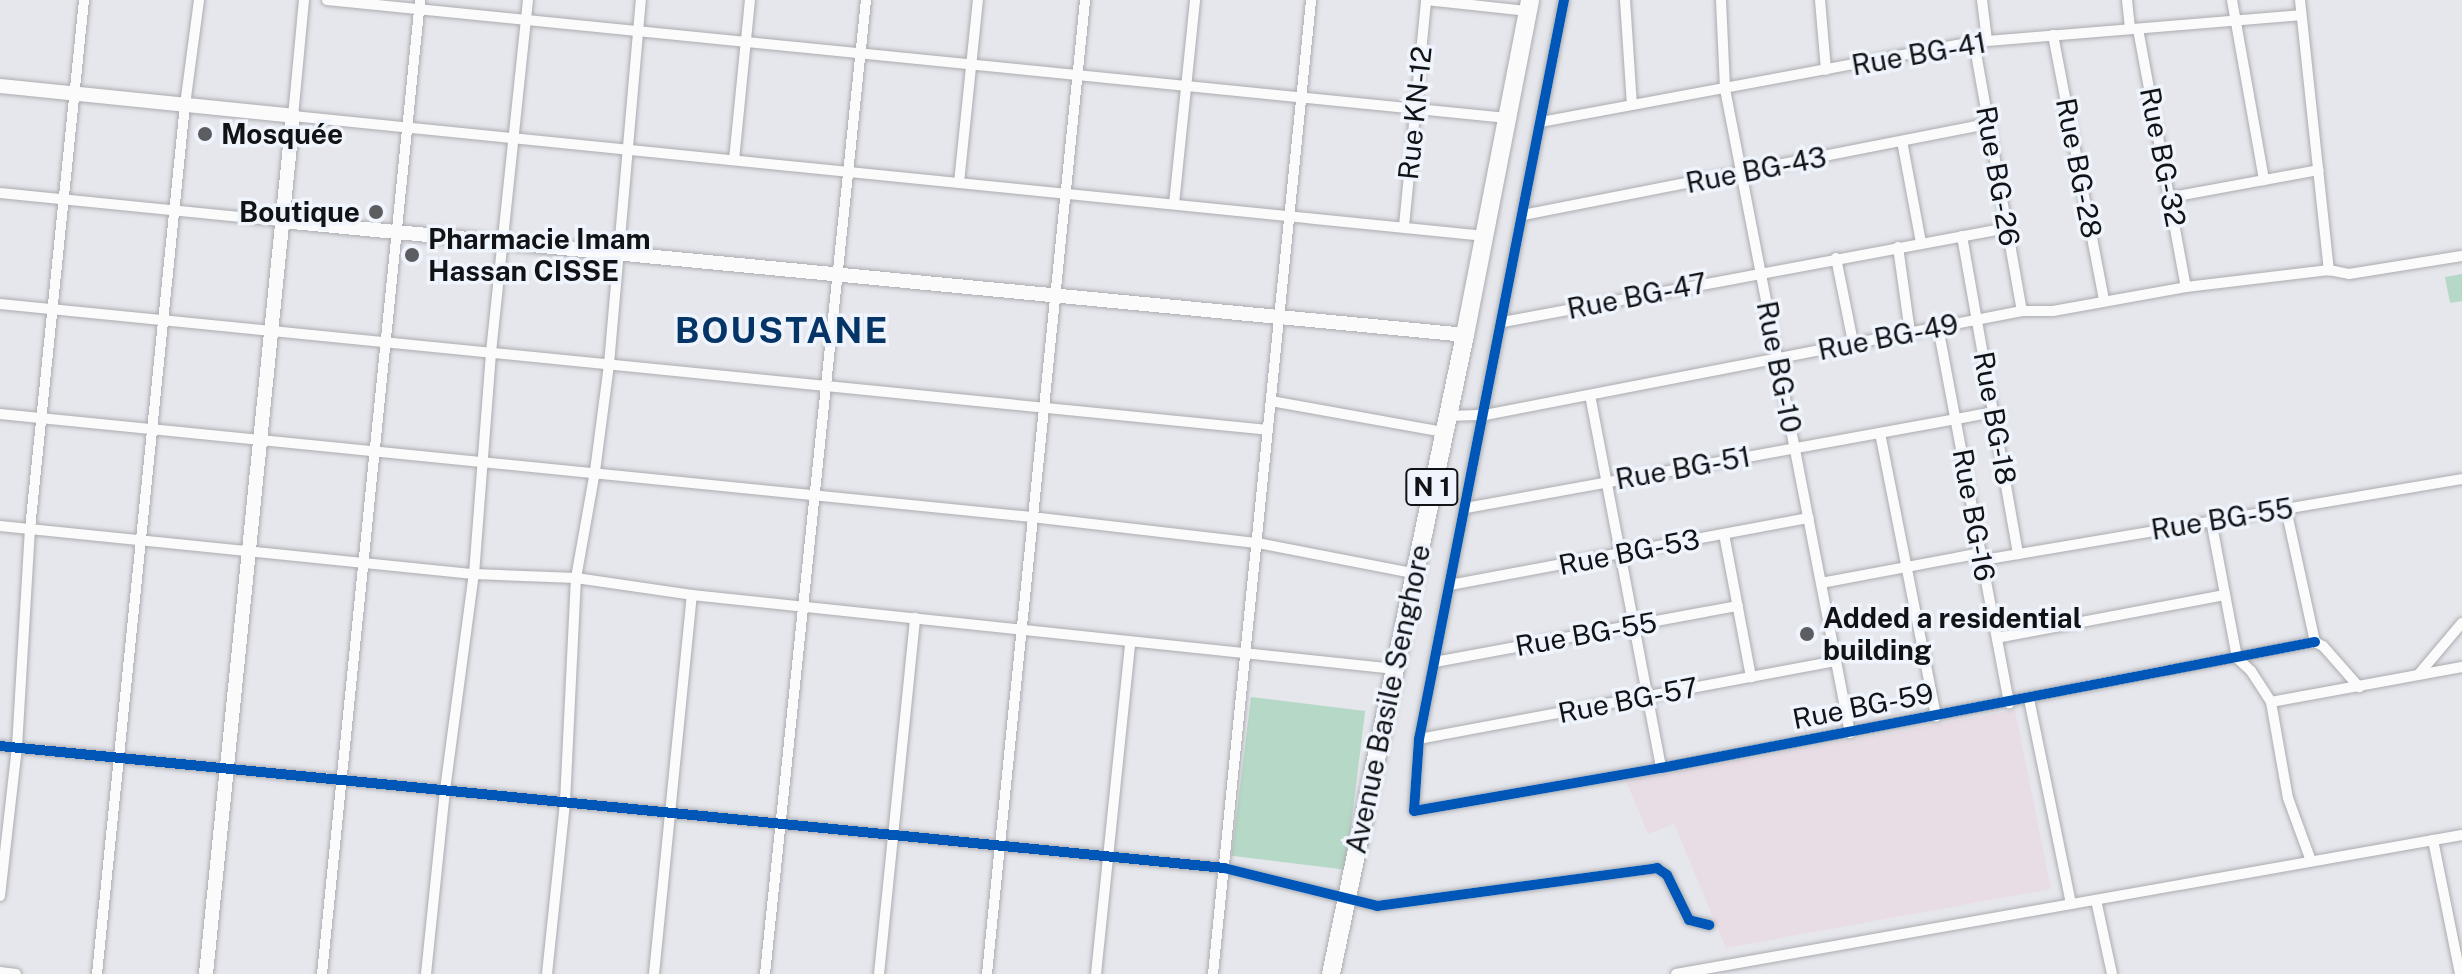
<!DOCTYPE html>
<meta charset="utf-8">
<style>
body{margin:0}
#map{position:relative;width:2462px;height:974px;overflow:hidden;background:#e6e7ec;font-family:"Public Sans",sans-serif}
div>[style]{position:absolute}
[style*='--x']{left:calc(var(--x)*1px);top:calc(var(--y)*1px);width:calc(var(--w)*1px);rotate:calc(var(--a)*1deg)}
.education>*{inset:0;background:#e9dde5}
.green>*{inset:0;background:#b6d8c6;transform-origin:0 0}
.roads{filter:drop-shadow(0 0 2px #abacb0) drop-shadow(0 0 2px #abacb0)}
.street>*{height:10px;margin:-5px;padding:0 5px;transform-origin:5px;border-radius:5px;background:#fbfbfc}
.secondary>*{height:14px;margin:-7px;padding:0 7px;transform-origin:7px;border-radius:7px;background:#fbfbfc}
.highway>*{height:18px;margin:-9px;padding:0 9px;transform-origin:9px;border-radius:9px;background:#fbfbfc}
.cycleway>*{height:10px;margin:-5px;padding:0 5px;transform-origin:5px;border-radius:5px;background:#0057b8}
.dots>*{width:22px;height:22px;translate:-50% -50%;box-sizing:border-box;border:4px solid #eff4fd;border-radius:50%}
span{translate:-50% -50%;white-space:nowrap;text-align:center;line-height:1.15;-webkit-text-stroke:7px #eff4fd;paint-order:stroke}
.shield-label span{padding:2px 6px;background:#eff4fd;border:2px solid;border-radius:6px;-webkit-text-stroke-width:0}
.shield-label{font-size:26px;color:#121316;font-weight:700}
.street-label{font-size:28px;color:#121316}
.poi-label{font-size:28px;color:#121316;font-weight:700}
.left{translate:0 -50%;text-align:left}
.right{translate:-100% -50%;text-align:right}
.district-label{font-size:36px;color:#053466;font-weight:700;letter-spacing:2px}
</style>
<div id="map">
<div class="education">
<i style="clip-path:polygon(2015px 710px,2051px 889px,1726px 948px,1674px 824px,1648px 834px,1626px 781px)"></i>
</div>
<div class="green">
<i style="clip-path:polygon(2462px 274px,2462px 301px,2450px 303px,2445px 277px)"></i>
<i style="left:1251px;top:697px;width:115px;height:160px;rotate:7deg"></i>
</div>
<div class="roads">
<div class="street">
<i style="--x:304;--y:0;--w:117;--a:95.4"></i>
<i style="--x:293;--y:116;--w:1198;--a:5.75"></i>
<i style="--x:327;--y:0;--w:1186;--a:5.71"></i>
<i style="--x:1426;--y:0;--w:103;--a:6.2"></i>
<i style="--x:1564;--y:0;--w:753;--a:101.1"></i>
<i style="--x:1419;--y:739;--w:72;--a:94"></i>
<i style="--x:1414;--y:811;--w:251;--a:-9.9"></i>
<i style="--x:1661;--y:768;--w:666;--a:-10.91"></i>
<i style="--x:1625;--y:0;--w:105;--a:86.2"></i>
<i style="--x:1721;--y:0;--w:89;--a:87.4"></i>
<i style="--x:1725;--y:89;--w:656;--a:79.02"></i>
<i style="--x:1820;--y:0;--w:70;--a:85.1"></i>
<i style="--x:1982;--y:0;--w:41;--a:83"></i>
<i style="--x:2127;--y:0;--w:29;--a:84"></i>
<i style="--x:2232;--y:0;--w:183;--a:79.9"></i>
<i style="--x:2300;--y:0;--w:272;--a:83.9"></i>
<i style="--x:2138;--y:29;--w:262;--a:79.5"></i>
<i style="--x:2053;--y:35;--w:271;--a:79.1"></i>
<i style="--x:1974;--y:42;--w:273;--a:79.9"></i>
<i style="--x:1541;--y:122;--w:440;--a:-10.5"></i>
<i style="--x:1974;--y:42;--w:328;--a:-4.7"></i>
<i style="--x:1902;--y:141;--w:104;--a:79.4"></i>
<i style="--x:734;--y:160;--w:161;--a:-84.3"></i>
<i style="--x:959;--y:183;--w:184;--a:-84.1"></i>
<i style="--x:0;--y:193;--w:283;--a:5.7"></i>
<i style="--x:2172;--y:197;--w:149;--a:-10.4"></i>
<i style="--x:1174;--y:204;--w:205;--a:-84.1"></i>
<i style="--x:1523;--y:215;--w:474;--a:-11.1"></i>
<i style="--x:1404;--y:226;--w:227;--a:-84.4"></i>
<i style="--x:1962;--y:236;--w:323;--a:80"></i>
<i style="--x:1898;--y:247;--w:86;--a:82"></i>
<i style="--x:1836;--y:258;--w:86;--a:78.6"></i>
<i style="--x:0;--y:304;--w:1274;--a:5.67"></i>
<i style="--x:1503;--y:322;--w:513;--a:-10.56"></i>
<i style="--x:1938;--y:327;--w:383;--a:79.3"></i>
<i style="--x:1590;--y:395;--w:380;--a:79.2"></i>
<i style="--x:1271;--y:401;--w:176;--a:10.2"></i>
<i style="--x:0;--y:414;--w:1037;--a:5.7"></i>
<i style="--x:1032;--y:517;--w:227;--a:6.6"></i>
<i style="--x:1258;--y:543;--w:158;--a:11"></i>
<i style="--x:1448;--y:416;--w:37;--a:-2"></i>
<i style="--x:1485;--y:415;--w:547;--a:-10.96"></i>
<i style="--x:2022;--y:311;--w:31;--a:0"></i>
<i style="--x:2053;--y:311;--w:135;--a:-10.2"></i>
<i style="--x:2186;--y:287;--w:144;--a:-6.8"></i>
<i style="--x:2329;--y:270;--w:20;--a:11"></i>
<i style="--x:2349;--y:274;--w:114;--a:-9.1"></i>
<i style="--x:1880;--y:433;--w:289;--a:78.8"></i>
<i style="--x:1466;--y:508;--w:537;--a:-10.3"></i>
<i style="--x:2286;--y:509;--w:136;--a:77.7"></i>
<i style="--x:2315;--y:642;--w:9;--a:27"></i>
<i style="--x:2323;--y:646;--w:55;--a:48.7"></i>
<i style="--x:2211;--y:520;--w:140;--a:79.3"></i>
<i style="--x:2237;--y:658;--w:19;--a:43"></i>
<i style="--x:2251;--y:671;--w:37;--a:57"></i>
<i style="--x:2271;--y:702;--w:97;--a:80"></i>
<i style="--x:2288;--y:798;--w:67;--a:69.9"></i>
<i style="--x:0;--y:526;--w:476;--a:5.8"></i>
<i style="--x:474;--y:574;--w:102;--a:2.2"></i>
<i style="--x:576;--y:578;--w:117;--a:8.3"></i>
<i style="--x:692;--y:595;--w:707;--a:6.01"></i>
<i style="--x:1724;--y:534;--w:146;--a:79.3"></i>
<i style="--x:1983;--y:560;--w:486;--a:-9.6"></i>
<i style="--x:1821;--y:583;--w:163;--a:-10.6"></i>
<i style="--x:1450;--y:585;--w:365;--a:-10.6"></i>
<i style="--x:1997;--y:638;--w:232;--a:-10.7"></i>
<i style="--x:1435;--y:662;--w:308;--a:-10.5"></i>
<i style="--x:2418;--y:675;--w:68;--a:-49.8"></i>
<i style="--x:2029;--y:699;--w:209;--a:78.4"></i>
<i style="--x:2271;--y:702;--w:194;--a:-10.4"></i>
<i style="--x:1419;--y:739;--w:424;--a:-10.6"></i>
<i style="--x:0;--y:746;--w:1230;--a:5.69"></i>
<i style="--x:1224;--y:868;--w:158;--a:13.9"></i>
<i style="--x:1377;--y:906;--w:283;--a:-7.7"></i>
<i style="--x:1657;--y:868;--w:12;--a:35"></i>
<i style="--x:1667;--y:875;--w:50;--a:63.9"></i>
<i style="--x:1689;--y:920;--w:21;--a:14"></i>
<i style="--x:2433;--y:840;--w:137;--a:78.6"></i>
<i style="--x:0;--y:896;--w:150;--a:-83.5"></i>
<i style="--x:17;--y:747;--w:218;--a:-86.6"></i>
<i style="--x:30;--y:529;--w:532;--a:-84.17"></i>
<i style="--x:2096;--y:900;--w:76;--a:77.8"></i>
<i style="--x:0;--y:972;--w:16;--a:7"></i>
<i style="--x:97;--y:974;--w:873;--a:-84.22"></i>
<i style="--x:185;--y:105;--w:106;--a:-82.4"></i>
<i style="--x:322;--y:974;--w:979;--a:-84.25"></i>
<i style="--x:426;--y:974;--w:185;--a:-84.1"></i>
<i style="--x:445;--y:790;--w:218;--a:-82.4"></i>
<i style="--x:474;--y:574;--w:223;--a:-85.6"></i>
<i style="--x:491;--y:352;--w:354;--a:-84"></i>
<i style="--x:547;--y:974;--w:173;--a:-84"></i>
<i style="--x:565;--y:802;--w:224;--a:-87.2"></i>
<i style="--x:576;--y:578;--w:109;--a:-79.9"></i>
<i style="--x:595;--y:471;--w:108;--a:-82.5"></i>
<i style="--x:609;--y:364;--w:365;--a:-85"></i>
<i style="--x:654;--y:974;--w:381;--a:-84.3"></i>
<i style="--x:765;--y:974;--w:979;--a:-84.08"></i>
<i style="--x:879;--y:974;--w:358;--a:-84.2"></i>
<i style="--x:987;--y:974;--w:979;--a:-84.25"></i>
<i style="--x:1096;--y:974;--w:333;--a:-84.1"></i>
<i style="--x:1213;--y:974;--w:979;--a:-84.25"></i>
<i style="--x:1676;--y:974;--w:798;--a:-10.03"></i>
</div>
<div class="secondary">
<i style="--x:0;--y:86;--w:295;--a:5.8"></i>
<i style="--x:293;--y:116;--w:862;--a:95.79"></i>
<i style="--x:282;--y:221;--w:1188;--a:5.5"></i>
</div>
<div class="highway">
<i style="--x:1331;--y:974;--w:653;--a:-78.16"></i>
<i style="--x:1465;--y:335;--w:341;--a:-79"></i>
</div>
</div>
<div class="cycleway">
<i style="--x:1564;--y:0;--w:753;--a:101.1"></i>
<i style="--x:1419;--y:739;--w:72;--a:94"></i>
<i style="--x:1414;--y:811;--w:251;--a:-9.9"></i>
<i style="--x:1661;--y:768;--w:666;--a:-10.91"></i>
<i style="--x:0;--y:746;--w:1230;--a:5.69"></i>
<i style="--x:1224;--y:868;--w:158;--a:13.9"></i>
<i style="--x:1377;--y:906;--w:283;--a:-7.7"></i>
<i style="--x:1657;--y:868;--w:12;--a:35"></i>
<i style="--x:1667;--y:875;--w:50;--a:63.9"></i>
<i style="--x:1689;--y:920;--w:21;--a:14"></i>
</div>
<div class="dots">
<i style="left:205px;top:134px;background:#5c5d61"></i>
<i style="left:376px;top:212px;background:#5c5d61"></i>
<i style="left:412px;top:255px;background:#5c5d61"></i>
<i style="left:1807px;top:634px;background:#5c5d61"></i>
</div>
<div class="shield-label">
<span style="left:1432px;top:487px">N 1</span>
</div>
<div class="street-label">
<span style="left:1919px;top:54px;rotate:-10deg">Rue BG-41</span>
<span style="left:1415px;top:113px;rotate:-84deg">Rue KN-12</span>
<span style="left:2163px;top:157px;rotate:79deg">Rue BG-32</span>
<span style="left:2079px;top:168px;rotate:79deg">Rue BG-28</span>
<span style="left:1756px;top:170px;rotate:-11deg">Rue BG-43</span>
<span style="left:1998px;top:176px;rotate:80deg">Rue BG-26</span>
<span style="left:1637px;top:296px;rotate:-11deg">Rue BG-47</span>
<span style="left:1888px;top:337px;rotate:-11deg">Rue BG-49</span>
<span style="left:1779px;top:367px;rotate:79deg">Rue BG-10</span>
<span style="left:1995px;top:418px;rotate:80deg">Rue BG-18</span>
<span style="left:1683px;top:468px;rotate:-10deg">Rue BG-51</span>
<span style="left:1974px;top:515px;rotate:80deg">Rue BG-16</span>
<span style="left:2222px;top:519px;rotate:-9deg">Rue BG-55</span>
<span style="left:1629px;top:552px;rotate:-11deg">Rue BG-53</span>
<span style="left:1586px;top:634px;rotate:-10deg">Rue BG-55</span>
<span style="left:1388px;top:699px;rotate:-78deg">Avenue Basile Senghore</span>
<span style="left:1628px;top:700px;rotate:-11deg">Rue BG-57</span>
<span style="left:1863px;top:706px;rotate:-11deg">Rue BG-59</span>
</div>
<div class="poi-label">
<span class="left" style="left:221px;top:134px">Mosquée</span>
<span class="right" style="left:360px;top:212px">Boutique</span>
<span class="left" style="left:428px;top:255px">Pharmacie Imam<br>Hassan CISSE</span>
<span class="left" style="left:1823px;top:634px">Added a residential<br>building</span>
</div>
<div class="district-label">
<span style="left:782px;top:331px">BOUSTANE</span>
</div>
</div>
